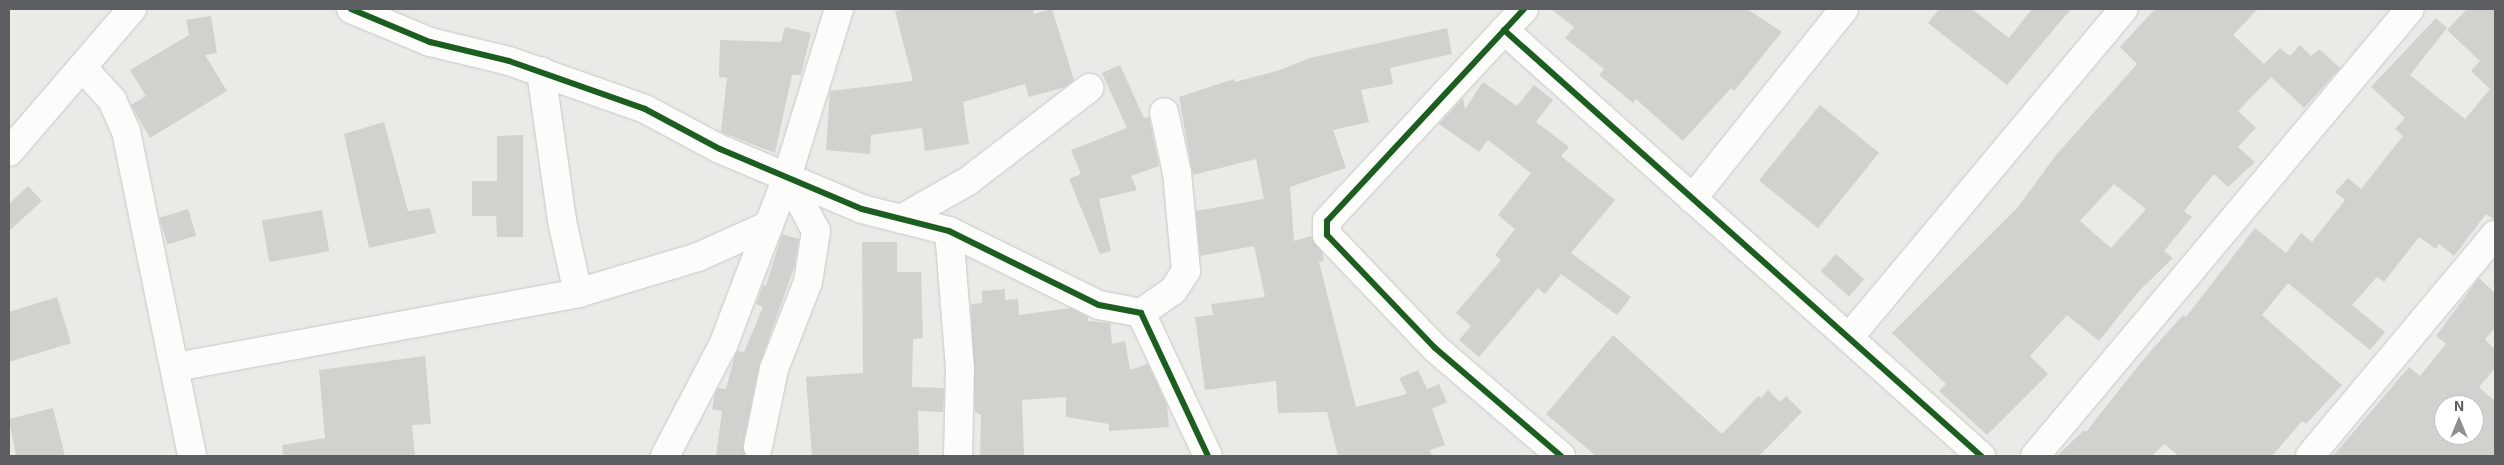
<!DOCTYPE html>
<style>
body{margin:0}
#map{position:relative;width:2504px;height:465px;overflow:hidden;background:#eaeae6;font-family:"Exo 2",sans-serif}
div>[style]{position:absolute}
[style*='--x']{left:calc(var(--x)*1px);top:calc(var(--y)*1px);width:calc(var(--w)*1px);rotate:calc(var(--a)*1deg)}
.building>*{inset:0;background:#d1d1ce;transform-origin:0 0}
.roads{filter:drop-shadow(0 0 1px #c8c8c7) drop-shadow(0 0 1px #c8c8c7)}
.minor>*{height:28px;margin:-14px;padding:0 14px;transform-origin:14px;border-radius:14px;background:#fcfcfb}
.cycleway>*{height:6px;margin:-3px;padding:0 3px;transform-origin:3px;border-radius:3px;background:#1b5e20}
span{translate:-50% -50%;white-space:nowrap;text-align:center;line-height:1.15;-webkit-text-stroke:5px #fff;paint-order:stroke}
.frame{position:absolute;inset:0;border:10px solid #5c5e62;pointer-events:none}
.north{position:absolute;left:2434px;top:395px;width:50px;height:50px;box-sizing:border-box;background:#fff;border:1px solid #bebfc0;border-radius:50%;rotate:0deg;font-size:14px;font-weight:700;line-height:20px;text-align:center;color:#5c5e62}
.north::after{content:'';display:block;margin:auto;width:18px;height:22px;background:#8e8f90;clip-path:polygon(50% 0,100% 100%,50% 72%,0 100%)}
</style>
<div id="map">
<div class="building">
<i style="clip-path:polygon(906px 9px,1033px 9px,1034px 14px,1052px 9px,1074px 80px,1065px 87px,1029px 97px,1025px 84px,963px 102px,969px 144px,925px 151px,922px 128px,871px 135px,870px 154px,826px 150px,830px 91px,913px 81px,895px 11px)"></i>
<i style="clip-path:polygon(1551px 9px,1747px 9px,1782px 32px,1734px 91px,1731px 88px,1683px 141px,1636px 99px,1633px 103px,1599px 75px,1604px 69px,1565px 38px,1574px 27px)"></i>
<i style="clip-path:polygon(1939px 9px,1972px 9px,2009px 38px,2032px 9px,2071px 9px,2007px 85px,1928px 23px)"></i>
<i style="clip-path:polygon(evenodd,2155px 9px,2258px 9px,2233px 35px,2264px 64px,2280px 48px,2290px 56px,2300px 45px,2311px 56px,2319px 49px,2340px 68px,2304px 108px,2271px 77px,2238px 111px,2256px 128px,2238px 147px,2255px 162px,2228px 187px,2214px 174px,2184px 211px,2192px 217px,2164px 251px,2173px 258px,2138px 292px,2099px 341px,2067px 315px,2030px 356px,2048px 374px,1987px 435px,1939px 391px,1946px 384px,1892px 333px,2018px 207px,2056px 155px,2137px 64px,2120px 47px,2155px 9px,2114px 184px,2146px 209px,2111px 248px,2080px 221px,2114px 184px)"></i>
<i style="clip-path:polygon(2467px 9px,2495px 9px,2495px 220px,2486px 214px,2454px 256px,2439px 244px,2436px 249px,2419px 237px,2384px 282px,2377px 277px,2352px 305px,2385px 332px,2370px 350px,2288px 283px,2262px 315px,2342px 385px,2306px 424px,2302px 421px,2272px 456px,2179px 456px,2164px 444px,2152px 456px,2057px 456px,2084px 430px,2086px 432px,2142px 361px,2183px 315px,2186px 317px,2255px 228px,2286px 253px,2301px 233px,2312px 242px,2345px 200px,2335px 192px,2348px 178px,2361px 189px,2403px 136px,2395px 129px,2405px 118px,2371px 87px,2436px 18px,2447px 28px,2410px 75px,2465px 119px,2490px 89px,2471px 71px,2480px 61px,2447px 30px)"></i>
<i style="clip-path:polygon(211px 16px,217px 53px,205px 55px,227px 91px,150px 138px,131px 105px,146px 96px,130px 70px,189px 35px,186px 20px)"></i>
<i style="clip-path:polygon(785px 27px,811px 33px,801px 75px,792px 75px,775px 153px,721px 132px,727px 78px,719px 77px,720px 40px,781px 42px)"></i>
<i style="clip-path:polygon(1447px 28px,1452px 54px,1390px 68px,1393px 84px,1361px 90px,1369px 122px,1333px 130px,1346px 168px,1290px 187px,1294px 241px,1311px 236px,1322px 252px,1324px 261px,1319px 262px,1356px 407px,1407px 394px,1399px 378px,1418px 370px,1427px 389px,1439px 384px,1447px 402px,1432px 409px,1445px 445px,1430px 450px,1432px 456px,1338px 456px,1327px 412px,1278px 413px,1276px 381px,1205px 390px,1195px 317px,1213px 315px,1211px 304px,1265px 297px,1254px 246px,1200px 256px,1196px 211px,1264px 199px,1256px 159px,1193px 175px,1179px 97px,1234px 79px,1235px 82px,1280px 70px,1310px 58px)"></i>
<i style="clip-path:polygon(1120px 65px,1144px 118px,1149px 117px,1159px 166px,1131px 176px,1137px 190px,1099px 199px,1111px 251px,1100px 254px,1069px 179px,1081px 174px,1071px 150px,1127px 128px,1102px 73px)"></i>
<i style="clip-path:polygon(1483px 82px,1517px 106px,1534px 85px,1553px 100px,1536px 122px,1569px 147px,1561px 156px,1615px 200px,1571px 253px,1631px 297px,1617px 315px,1561px 274px,1545px 294px,1538px 288px,1479px 357px,1459px 340px,1471px 326px,1456px 313px,1501px 260px,1495px 255px,1515px 229px,1498px 215px,1531px 173px,1488px 140px,1479px 152px,1439px 124px,1463px 98px,1465px 109px)"></i>
<i style="left:1820px;top:105px;width:76px;height:97px;rotate:39deg"></i>
<i style="clip-path:polygon(384px 122px,408px 211px,430px 208px,436px 233px,369px 248px,344px 134px)"></i>
<i style="clip-path:polygon(523px 135px,523px 237px,497px 237px,496px 216px,472px 216px,472px 181px,497px 181px,497px 136px)"></i>
<i style="clip-path:polygon(28px 186px,42px 201px,9px 231px,9px 204px)"></i>
<i style="left:188px;top:209px;width:28px;height:30px;rotate:73deg"></i>
<i style="left:322px;top:210px;width:42px;height:61px;rotate:80deg"></i>
<i style="clip-path:polygon(782px 234px,799px 239px,794px 268px,759px 366px,743px 444px,746px 456px,716px 456px,722px 411px,712px 409px,715px 394px,718px 388px,726px 389px,735px 355px,738px 351px,744px 352px,763px 307px,756px 304px,763px 285px,766px 286px)"></i>
<i style="clip-path:polygon(862px 242px,897px 242px,897px 272px,921px 272px,923px 338px,913px 339px,912px 387px,944px 388px,943px 412px,918px 411px,919px 456px,812px 456px,806px 377px,863px 373px)"></i>
<i style="left:1836px;top:254px;width:38px;height:23px;rotate:42deg"></i>
<i style="clip-path:polygon(evenodd,2479px 278px,2495px 293px,2495px 328px,2485px 339px,2495px 350px,2495px 368px,2479px 387px,2495px 401px,2495px 456px,2333px 456px,2409px 367px,2420px 376px,2446px 344px,2436px 336px,2479px 278px,2444px 405px,2474px 405px,2474px 435px,2444px 435px,2444px 405px)"></i>
<i style="clip-path:polygon(1005px 289px,1005px 300px,1018px 299px,1019px 315px,1071px 308px,1088px 317px,1088px 321px,1110px 323px,1112px 344px,1125px 341px,1130px 370px,1148px 364px,1167px 405px,1169px 427px,1109px 431px,1109px 424px,1066px 417px,1066px 397px,1022px 400px,1024px 456px,980px 456px,981px 415px,975px 412px,971px 304px,982px 303px,982px 291px)"></i>
<i style="clip-path:polygon(57px 297px,71px 343px,9px 362px,9px 312px)"></i>
<i style="clip-path:polygon(1613px 335px,1722px 434px,1758px 396px,1761px 398px,1768px 390px,1780px 402px,1786px 396px,1802px 412px,1759px 456px,1596px 456px,1546px 414px)"></i>
<i style="clip-path:polygon(425px 356px,431px 424px,412px 425px,415px 456px,283px 456px,282px 445px,325px 438px,319px 370px)"></i>
<i style="clip-path:polygon(53px 408px,65px 456px,16px 456px,9px 419px)"></i>
</div>
<div class="roads">
<div class="minor">
<i style="--x:351;--y:9;--w:86;--a:22.7"></i>
<i style="--x:430;--y:42;--w:81;--a:13.5"></i>
<i style="--x:509;--y:61;--w:144;--a:19.4"></i>
<i style="--x:645;--y:109;--w:85;--a:28.1"></i>
<i style="--x:720;--y:149;--w:154;--a:22.9"></i>
<i style="--x:862;--y:209;--w:90;--a:14.2"></i>
<i style="--x:949;--y:231;--w:167;--a:26.3"></i>
<i style="--x:1099;--y:305;--w:43;--a:10.8"></i>
<i style="--x:1141;--y:313;--w:158;--a:64.9"></i>
<i style="--x:1524;--y:9;--w:289;--a:132.9"></i>
<i style="--x:1327;--y:221;--w:14;--a:90"></i>
<i style="--x:1327;--y:235;--w:156;--a:46.3"></i>
<i style="--x:1435;--y:348;--w:166;--a:40.6"></i>
<i style="--x:1504;--y:30;--w:640;--a:41.77"></i>
<i style="--x:82;--y:67;--w:45;--a:47.7"></i>
<i style="--x:112;--y:100;--w:34;--a:66"></i>
<i style="--x:126;--y:131;--w:332;--a:78.5"></i>
<i style="--x:541;--y:71;--w:151;--a:82"></i>
<i style="--x:562;--y:221;--w:74;--a:77.5"></i>
<i style="--x:9;--y:152;--w:189;--a:-49.3"></i>
<i style="--x:1692;--y:199;--w:243;--a:-51.3"></i>
<i style="--x:901;--y:219;--w:77;--a:-29.6"></i>
<i style="--x:968;--y:181;--w:153;--a:-37.5"></i>
<i style="--x:949;--y:231;--w:137;--a:85.4"></i>
<i style="--x:960;--y:368;--w:88;--a:91.3"></i>
<i style="--x:1141;--y:313;--w:39;--a:-35"></i>
<i style="--x:1173;--y:291;--w:24;--a:-57"></i>
<i style="--x:1186;--y:271;--w:98;--a:-95.2"></i>
<i style="--x:1177;--y:173;--w:62;--a:-102"></i>
<i style="--x:1851;--y:335;--w:425;--a:-50.1"></i>
<i style="--x:176;--y:367;--w:409;--a:-10.4"></i>
<i style="--x:578;--y:293;--w:125;--a:-16.7"></i>
<i style="--x:698;--y:257;--w:78;--a:-24.3"></i>
<i style="--x:758;--y:447;--w:80;--a:-78.4"></i>
<i style="--x:774;--y:369;--w:93;--a:-68.7"></i>
<i style="--x:808;--y:282;--w:52;--a:-81.1"></i>
<i style="--x:816;--y:231;--w:61;--a:-118.2"></i>
<i style="--x:665;--y:456;--w:127;--a:-62.4"></i>
<i style="--x:724;--y:343;--w:178;--a:-69.2"></i>
<i style="--x:787;--y:177;--w:176;--a:-72.8"></i>
<i style="--x:2035;--y:456;--w:583;--a:-50.01"></i>
<i style="--x:2310;--y:456;--w:288;--a:-50.1"></i>
</div>
</div>
<div class="cycleway">
<i style="--x:351;--y:9;--w:86;--a:22.7"></i>
<i style="--x:430;--y:42;--w:81;--a:13.5"></i>
<i style="--x:509;--y:61;--w:144;--a:19.4"></i>
<i style="--x:645;--y:109;--w:85;--a:28.1"></i>
<i style="--x:720;--y:149;--w:154;--a:22.9"></i>
<i style="--x:862;--y:209;--w:90;--a:14.2"></i>
<i style="--x:949;--y:231;--w:167;--a:26.3"></i>
<i style="--x:1099;--y:305;--w:43;--a:10.8"></i>
<i style="--x:1141;--y:313;--w:158;--a:64.9"></i>
<i style="--x:1524;--y:9;--w:289;--a:132.9"></i>
<i style="--x:1327;--y:221;--w:14;--a:90"></i>
<i style="--x:1327;--y:235;--w:156;--a:46.3"></i>
<i style="--x:1435;--y:348;--w:166;--a:40.6"></i>
<i style="--x:1504;--y:30;--w:640;--a:41.77"></i>
</div>
<div class="frame"></div>
<div class="north">N</div>
</div>
